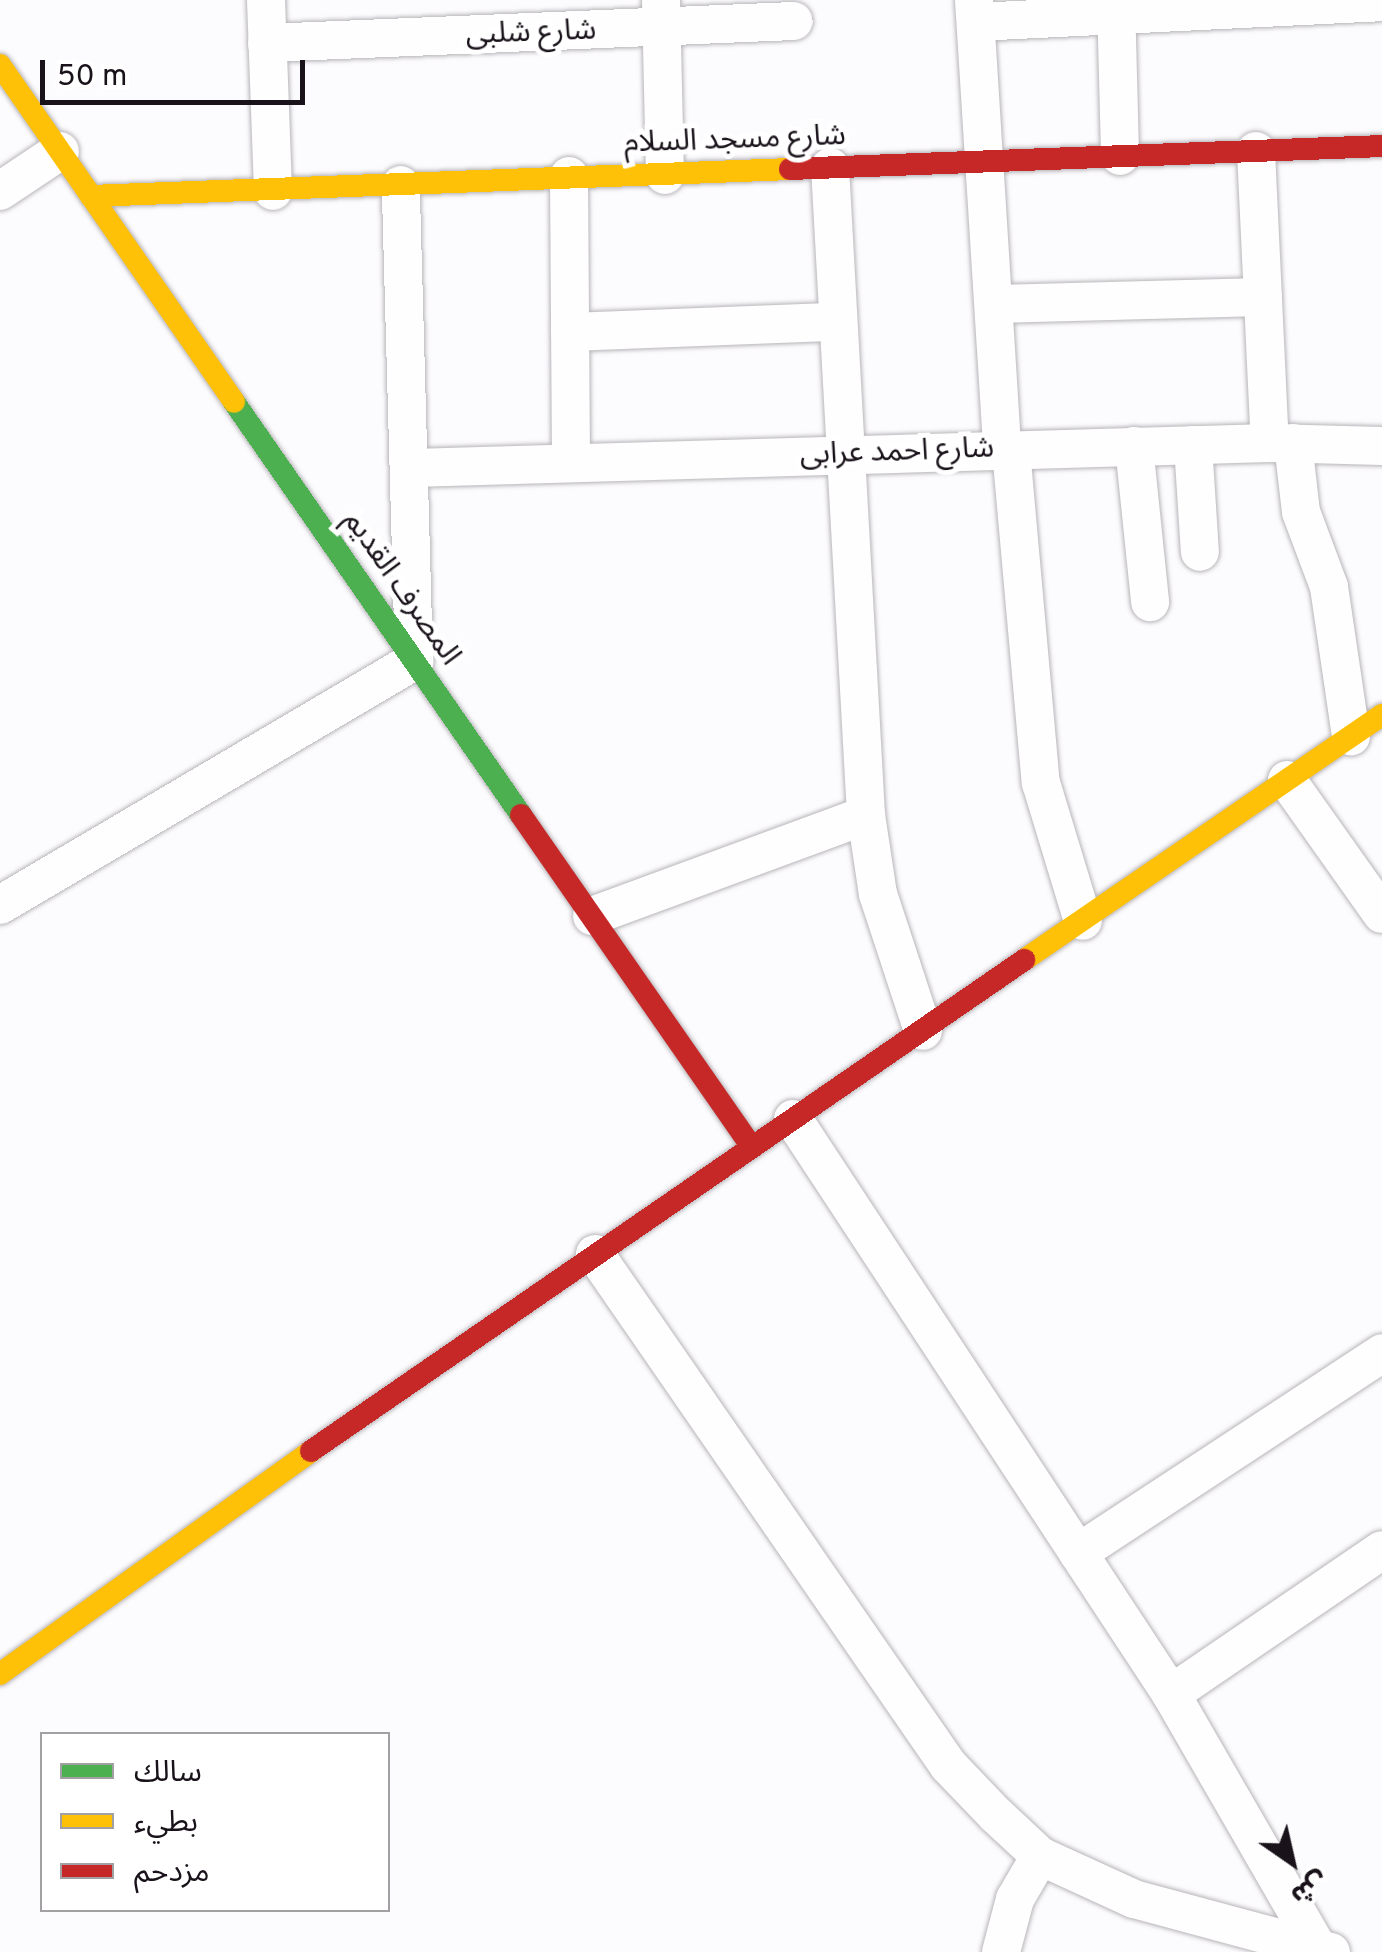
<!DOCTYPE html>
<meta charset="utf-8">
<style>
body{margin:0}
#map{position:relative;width:1382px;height:1952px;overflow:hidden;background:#fcfbfd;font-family:Overpass,"Noto Sans Arabic",sans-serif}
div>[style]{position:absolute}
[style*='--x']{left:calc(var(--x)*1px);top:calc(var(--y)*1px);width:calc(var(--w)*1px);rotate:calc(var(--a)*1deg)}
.roads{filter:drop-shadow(0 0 2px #b8b5b9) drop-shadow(0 0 2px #b8b5b9)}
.street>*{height:38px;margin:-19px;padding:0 19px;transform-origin:19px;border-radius:19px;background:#fffeff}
.fast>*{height:22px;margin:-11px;padding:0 11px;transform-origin:11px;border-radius:11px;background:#4caf50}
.slow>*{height:22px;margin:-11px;padding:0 11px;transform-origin:11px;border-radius:11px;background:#ffc107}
.jam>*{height:22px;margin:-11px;padding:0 11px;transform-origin:11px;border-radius:11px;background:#c62828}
span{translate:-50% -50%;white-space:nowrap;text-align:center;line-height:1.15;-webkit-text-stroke:10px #fff;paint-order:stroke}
.street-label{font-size:30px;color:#19121a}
.legend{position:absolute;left:40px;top:1732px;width:350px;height:180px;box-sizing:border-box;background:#fff;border:2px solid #a3a0a3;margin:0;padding:12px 18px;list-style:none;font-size:30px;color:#19121a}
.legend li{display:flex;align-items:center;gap:20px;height:50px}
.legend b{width:50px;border:2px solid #a3a0a3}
.north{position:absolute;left:1242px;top:1812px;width:100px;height:100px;-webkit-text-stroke:8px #fff;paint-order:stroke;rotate:146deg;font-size:28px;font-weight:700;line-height:40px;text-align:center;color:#19121a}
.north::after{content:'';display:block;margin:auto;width:35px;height:45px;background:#19121a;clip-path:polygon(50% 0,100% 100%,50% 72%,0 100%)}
.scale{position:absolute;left:40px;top:60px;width:265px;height:45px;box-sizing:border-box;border:5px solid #19121a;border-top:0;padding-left:12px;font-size:30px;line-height:35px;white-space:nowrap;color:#19121a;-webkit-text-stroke:8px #fff;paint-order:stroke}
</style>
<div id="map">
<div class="roads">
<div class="street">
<i style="--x:266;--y:0;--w:191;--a:87.9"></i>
<i style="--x:661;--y:0;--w:175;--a:88.7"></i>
<i style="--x:974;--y:0;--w:451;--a:86.4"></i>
<i style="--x:1116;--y:0;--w:156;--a:88.5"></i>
<i style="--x:976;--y:22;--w:406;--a:-2.8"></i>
<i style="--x:267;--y:43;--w:527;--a:-2.39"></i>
<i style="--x:1256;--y:151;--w:292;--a:87.3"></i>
<i style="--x:830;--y:167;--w:649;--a:86.82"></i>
<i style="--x:866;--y:815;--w:80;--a:81.4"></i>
<i style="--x:878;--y:894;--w:144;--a:71.8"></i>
<i style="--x:569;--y:176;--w:287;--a:89.6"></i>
<i style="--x:0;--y:191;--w:72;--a:-33.7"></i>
<i style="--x:995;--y:304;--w:268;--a:-1.5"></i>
<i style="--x:570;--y:332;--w:266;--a:-2.2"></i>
<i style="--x:1293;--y:443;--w:69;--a:83.4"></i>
<i style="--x:1301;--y:512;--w:80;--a:69.5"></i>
<i style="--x:1329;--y:587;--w:151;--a:81.6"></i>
<i style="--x:1193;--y:445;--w:107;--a:86.3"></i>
<i style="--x:1134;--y:446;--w:157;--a:84.1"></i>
<i style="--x:1011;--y:450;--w:334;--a:84.9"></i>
<i style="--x:1041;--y:783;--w:144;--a:73.1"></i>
<i style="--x:412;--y:468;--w:858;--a:-1.67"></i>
<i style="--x:1270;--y:443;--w:112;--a:1.5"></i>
<i style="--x:1287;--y:780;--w:164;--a:54.7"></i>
<i style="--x:0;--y:905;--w:481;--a:-30.5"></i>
<i style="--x:414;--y:661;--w:476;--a:-91.6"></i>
<i style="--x:592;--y:916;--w:292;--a:-20.2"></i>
<i style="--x:793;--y:1119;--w:688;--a:56.68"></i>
<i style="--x:1171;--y:1694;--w:294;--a:60"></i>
<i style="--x:595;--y:1254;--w:621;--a:55.36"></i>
<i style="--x:948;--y:1765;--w:69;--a:46.2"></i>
<i style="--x:996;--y:1815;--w:60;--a:43"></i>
<i style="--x:1040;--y:1856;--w:103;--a:24.6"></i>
<i style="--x:1134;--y:1899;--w:204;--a:15.1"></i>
<i style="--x:1078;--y:1553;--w:364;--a:-33.3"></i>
<i style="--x:1171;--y:1694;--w:255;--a:-34.3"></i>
<i style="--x:1001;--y:1952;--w:55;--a:-75.2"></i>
<i style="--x:1015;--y:1899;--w:50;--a:-59.8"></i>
</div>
<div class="fast">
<i style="--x:234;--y:402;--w:503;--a:55.2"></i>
</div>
<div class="slow">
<i style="--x:0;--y:65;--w:410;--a:55.2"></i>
<i style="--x:91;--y:196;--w:700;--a:-2.21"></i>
<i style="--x:1024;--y:960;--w:434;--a:-34.4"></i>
<i style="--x:0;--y:1674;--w:383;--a:-35.6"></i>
</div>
<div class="jam">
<i style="--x:790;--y:169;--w:592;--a:-2.22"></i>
<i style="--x:521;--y:815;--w:404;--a:55.2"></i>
<i style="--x:311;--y:1451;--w:866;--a:-34.55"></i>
</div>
</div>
<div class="street-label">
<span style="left:531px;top:34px;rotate:-2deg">شارع شلبى</span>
<span style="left:735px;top:141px;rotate:-2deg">شارع مسجد السلام</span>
<span style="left:897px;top:453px;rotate:-2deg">شارع احمد عرابى</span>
<span style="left:401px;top:589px;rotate:55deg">المصرف القديم</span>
</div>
<ul class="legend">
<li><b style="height:12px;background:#4caf50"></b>سالك</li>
<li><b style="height:12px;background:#ffc107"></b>بطيء</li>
<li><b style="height:12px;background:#c62828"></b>مزدحم</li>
</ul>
<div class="north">ش</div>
<div class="scale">50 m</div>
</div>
